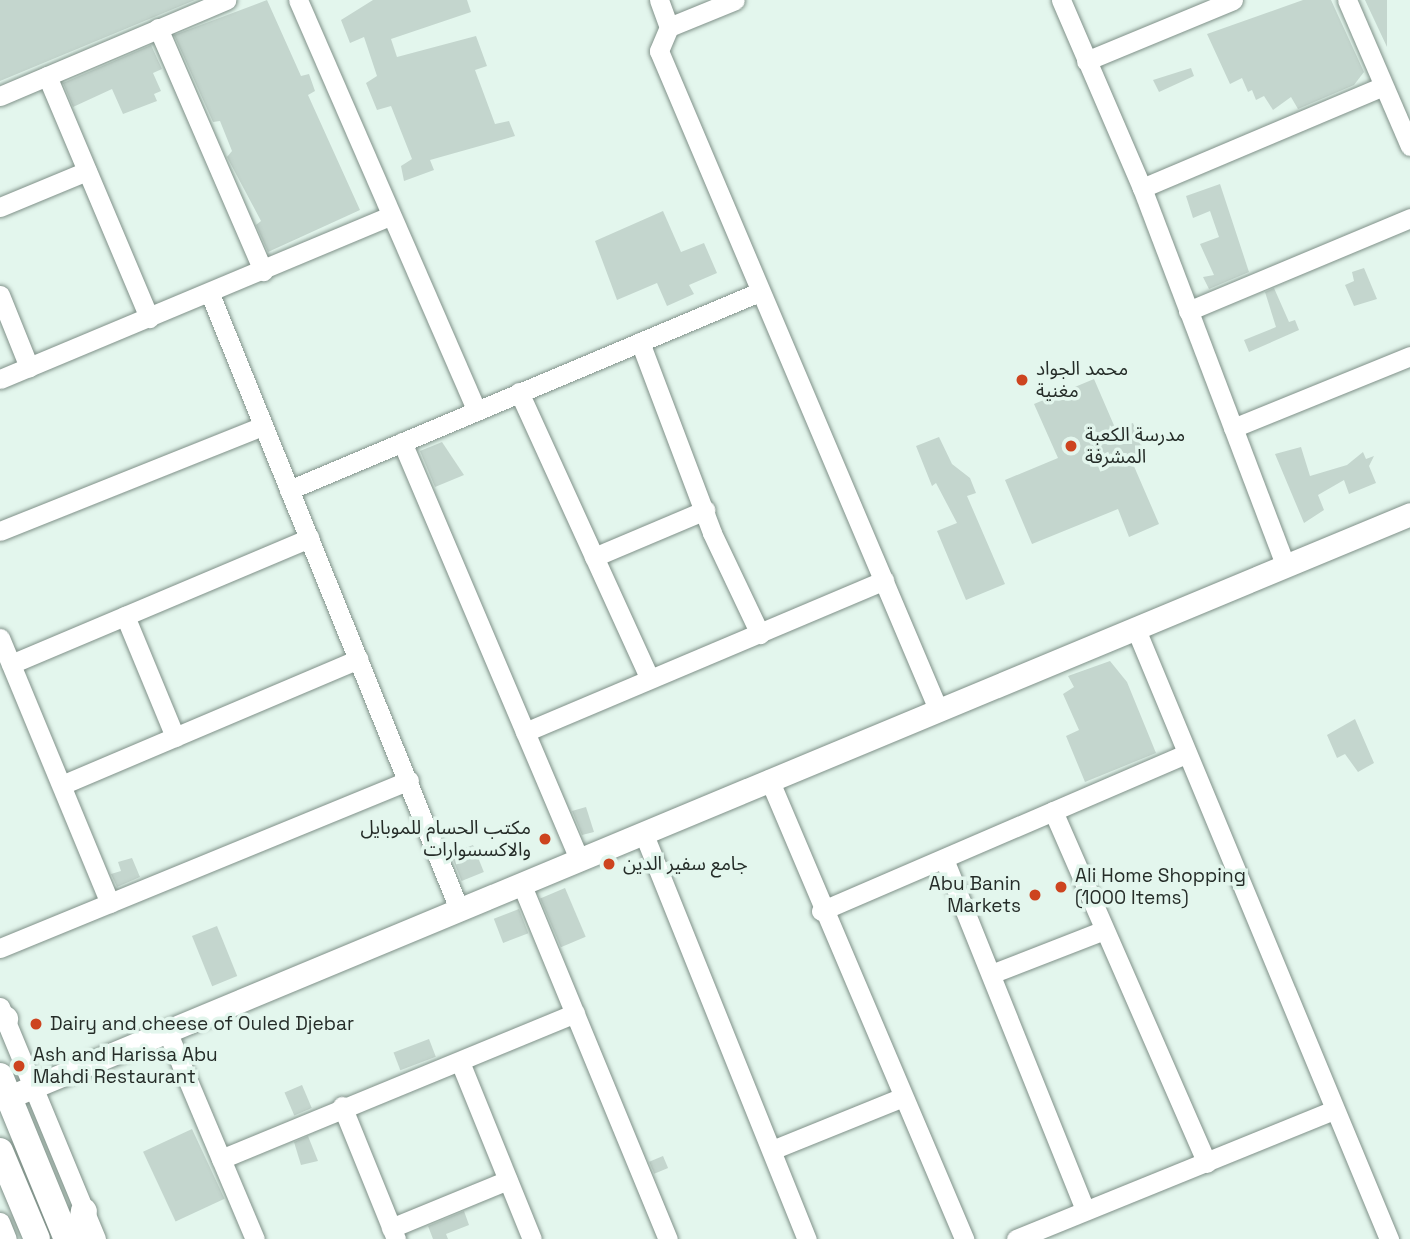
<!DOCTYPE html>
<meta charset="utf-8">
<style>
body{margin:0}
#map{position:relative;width:1410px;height:1239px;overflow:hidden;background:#e3f6ed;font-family:"Space Grotesk","Noto Sans Arabic",sans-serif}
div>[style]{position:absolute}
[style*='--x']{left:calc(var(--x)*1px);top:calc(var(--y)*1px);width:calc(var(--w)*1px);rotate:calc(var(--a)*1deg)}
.building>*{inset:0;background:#c4d6ce;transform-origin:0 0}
.roads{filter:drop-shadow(0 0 2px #809189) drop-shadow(0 0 2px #809189)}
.minor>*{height:19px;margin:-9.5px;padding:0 9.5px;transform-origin:9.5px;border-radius:9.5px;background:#fff}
.tertiary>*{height:23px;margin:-11.5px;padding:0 11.5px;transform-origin:11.5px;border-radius:11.5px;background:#fff}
.secondary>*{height:26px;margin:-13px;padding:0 13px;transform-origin:13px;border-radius:13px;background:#fff}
.dots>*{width:19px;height:19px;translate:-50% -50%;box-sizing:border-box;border:4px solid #e3f6ed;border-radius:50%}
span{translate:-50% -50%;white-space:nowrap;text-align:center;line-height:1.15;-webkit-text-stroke:7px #e3f6ed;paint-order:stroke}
.poi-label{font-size:19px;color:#252c28}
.left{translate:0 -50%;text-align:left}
.right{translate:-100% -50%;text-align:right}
</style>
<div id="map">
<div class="building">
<i style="clip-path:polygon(0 0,195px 0,0 81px)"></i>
<i style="clip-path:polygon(267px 0,301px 76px,309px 74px,315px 91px,308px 95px,360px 210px,268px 252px,256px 225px,261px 221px,227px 157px,232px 151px,220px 121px,213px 122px,174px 35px)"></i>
<i style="clip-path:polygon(373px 0,467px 0,471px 12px,391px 39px,397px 57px,476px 36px,487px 66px,475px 70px,495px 124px,509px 121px,515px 136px,430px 160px,434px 170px,404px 181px,401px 166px,412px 159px,391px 106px,377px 110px,366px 83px,377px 76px,364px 37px,350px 43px,341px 20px)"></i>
<i style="clip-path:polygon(1303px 0,1331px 0,1364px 72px,1354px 85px,1298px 109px,1291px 97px,1273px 110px,1264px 96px,1256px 100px,1252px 90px,1248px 92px,1242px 78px,1230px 84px,1207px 34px)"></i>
<i style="clip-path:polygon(1365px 0,1387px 0,1387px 47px)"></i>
<i style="clip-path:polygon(151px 45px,162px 69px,153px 73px,161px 91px,154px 94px,157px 101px,123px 114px,112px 89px,73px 107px,63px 83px)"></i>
<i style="clip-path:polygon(1191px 68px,1194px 76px,1159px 92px,1153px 80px)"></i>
<i style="clip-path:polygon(1220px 184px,1249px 272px,1209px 289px,1203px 277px,1214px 275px,1200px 244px,1219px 237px,1210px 211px,1193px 218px,1186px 196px)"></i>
<i style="clip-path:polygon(663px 211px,681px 252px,704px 243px,717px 273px,689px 285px,694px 294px,667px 306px,657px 283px,617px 300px,595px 241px)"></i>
<i style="clip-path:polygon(1364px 268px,1377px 299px,1354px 306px,1345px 285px,1354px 281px,1352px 272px)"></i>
<i style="clip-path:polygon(1274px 288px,1289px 322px,1295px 320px,1299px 330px,1249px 352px,1244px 340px,1276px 327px,1265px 292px)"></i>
<i style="clip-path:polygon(1094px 379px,1116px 430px,1133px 423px,1144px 451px,1130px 457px,1159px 524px,1129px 537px,1118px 509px,1032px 544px,1005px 480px,1058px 458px,1034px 404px)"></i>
<i style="clip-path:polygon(939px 437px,952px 464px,970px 478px,976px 493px,967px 496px,1005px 584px,966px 600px,937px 531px,957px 523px,936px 483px,932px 486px,916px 446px)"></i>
<i style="clip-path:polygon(442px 442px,464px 475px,435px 487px,420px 451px)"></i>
<i style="clip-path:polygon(1301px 447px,1310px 476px,1347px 465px,1363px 452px,1366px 459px,1374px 456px,1369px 466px,1376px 483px,1349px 494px,1344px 480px,1318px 495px,1324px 510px,1304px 523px,1275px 454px)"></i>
<i style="clip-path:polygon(1110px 661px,1127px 682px,1156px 753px,1085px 782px,1066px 736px,1079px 730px,1063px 694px,1074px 687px,1068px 676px)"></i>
<i style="clip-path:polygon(1355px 719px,1374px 763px,1358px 772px,1345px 754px,1337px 758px,1327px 735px)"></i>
<i style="clip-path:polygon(586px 807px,594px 832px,582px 835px,572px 811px)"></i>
<i style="left:473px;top:845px;width:29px;height:24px;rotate:68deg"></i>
<i style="clip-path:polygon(132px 858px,140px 877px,117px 887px,111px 874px,121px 871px,118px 862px)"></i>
<i style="left:565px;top:888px;width:53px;height:27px;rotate:67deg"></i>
<i style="left:519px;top:909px;width:26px;height:27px;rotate:69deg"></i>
<i style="left:217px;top:926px;width:54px;height:27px;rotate:68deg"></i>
<i style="left:429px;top:1039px;width:19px;height:38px;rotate:69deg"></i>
<i style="left:302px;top:1085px;width:25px;height:19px;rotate:67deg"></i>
<i style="left:192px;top:1129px;width:77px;height:54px;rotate:65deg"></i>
<i style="clip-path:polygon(308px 1136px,318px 1161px,301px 1165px,294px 1142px)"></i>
<i style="left:663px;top:1156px;width:13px;height:15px;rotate:67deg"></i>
<i style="clip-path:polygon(464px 1211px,469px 1225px,446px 1234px,448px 1239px,433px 1239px,428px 1226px)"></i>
</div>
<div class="roads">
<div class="minor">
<i style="--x:298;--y:0;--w:448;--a:66.5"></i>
<i style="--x:659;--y:0;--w:29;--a:70"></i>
<i style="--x:669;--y:27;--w:26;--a:113"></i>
<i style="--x:659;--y:51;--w:712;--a:67.03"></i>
<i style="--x:1061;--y:0;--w:205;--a:66.7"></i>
<i style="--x:1142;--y:188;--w:402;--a:69.2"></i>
<i style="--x:1347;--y:0;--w:159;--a:66.7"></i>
<i style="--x:669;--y:27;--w:71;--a:-22.2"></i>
<i style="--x:158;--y:28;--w:265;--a:66.6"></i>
<i style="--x:1086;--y:61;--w:159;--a:-22.5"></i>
<i style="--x:47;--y:76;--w:263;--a:67.1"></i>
<i style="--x:0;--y:96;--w:246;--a:-23"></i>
<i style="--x:1142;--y:188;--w:259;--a:-22.9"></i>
<i style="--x:0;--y:207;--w:94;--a:-22.5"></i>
<i style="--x:210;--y:294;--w:663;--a:67.96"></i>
<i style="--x:0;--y:295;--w:78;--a:68.1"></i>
<i style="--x:1188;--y:311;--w:241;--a:-22.7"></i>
<i style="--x:640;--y:342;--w:204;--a:69.3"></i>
<i style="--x:712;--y:533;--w:112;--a:64.6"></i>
<i style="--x:0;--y:379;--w:420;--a:-22.7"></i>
<i style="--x:519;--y:392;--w:315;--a:65.5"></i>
<i style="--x:1233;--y:428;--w:191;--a:-22.1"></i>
<i style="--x:402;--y:442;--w:453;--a:67"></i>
<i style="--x:289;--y:490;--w:510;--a:-22.84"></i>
<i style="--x:0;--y:531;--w:282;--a:-21.8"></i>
<i style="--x:594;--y:557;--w:121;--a:-22.9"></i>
<i style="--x:125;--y:616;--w:131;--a:67.5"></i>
<i style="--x:1135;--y:627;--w:663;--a:67.46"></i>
<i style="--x:0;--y:638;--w:287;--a:67.5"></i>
<i style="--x:11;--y:664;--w:324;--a:-22.9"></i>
<i style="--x:525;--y:732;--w:390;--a:-22.9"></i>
<i style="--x:769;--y:779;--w:500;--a:67"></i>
<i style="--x:64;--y:784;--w:320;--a:-23"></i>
<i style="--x:1053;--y:811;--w:384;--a:66.4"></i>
<i style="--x:643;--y:832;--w:439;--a:68.1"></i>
<i style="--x:944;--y:859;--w:378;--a:68.1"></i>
<i style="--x:521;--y:883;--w:385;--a:67.6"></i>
<i style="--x:821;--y:911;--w:395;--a:-23.3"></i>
<i style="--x:0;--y:948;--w:442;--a:-22.3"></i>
<i style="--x:991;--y:974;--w:119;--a:-21.2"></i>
<i style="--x:0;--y:1007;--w:251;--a:67.5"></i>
<i style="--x:167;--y:1031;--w:226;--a:67.1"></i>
<i style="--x:460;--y:1062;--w:191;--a:67.9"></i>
<i style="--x:342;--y:1106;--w:144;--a:67.9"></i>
<i style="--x:772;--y:1150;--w:141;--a:-22"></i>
<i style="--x:221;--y:1159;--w:383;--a:-22.4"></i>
<i style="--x:0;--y:1222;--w:18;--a:68"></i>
<i style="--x:391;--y:1228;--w:126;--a:-22.3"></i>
<i style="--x:1016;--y:1239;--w:340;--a:-22.1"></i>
</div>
<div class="tertiary">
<i style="--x:9;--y:1097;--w:1517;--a:-22.59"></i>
</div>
<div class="secondary">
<i style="--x:0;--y:1016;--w:6;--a:31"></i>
<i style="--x:0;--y:1076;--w:176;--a:67.7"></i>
<i style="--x:0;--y:1151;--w:95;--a:67.2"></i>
<i style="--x:79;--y:1239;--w:28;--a:-80"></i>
</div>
</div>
<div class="dots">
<i style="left:1022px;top:380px;background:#cd441f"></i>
<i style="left:1071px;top:446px;background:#cd441f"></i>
<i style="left:545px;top:839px;background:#cd441f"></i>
<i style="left:609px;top:864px;background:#cd441f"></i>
<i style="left:1061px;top:887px;background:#cd441f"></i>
<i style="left:1035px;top:895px;background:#cd441f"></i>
<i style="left:36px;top:1024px;background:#cd441f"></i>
<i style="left:19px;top:1066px;background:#cd441f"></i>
</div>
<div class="poi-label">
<span class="left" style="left:1036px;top:380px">محمد الجواد<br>مغنية</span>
<span class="left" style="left:1085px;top:446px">مدرسة الكعبة<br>المشرفة</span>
<span class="right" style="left:531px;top:839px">مكتب الحسام للموبايل<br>والاكسسوارات</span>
<span class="left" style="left:623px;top:864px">جامع سفير الدين</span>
<span class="left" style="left:1075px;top:887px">Ali Home Shopping<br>(1000 Items)</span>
<span class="right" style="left:1021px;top:895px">Abu Banin<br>Markets</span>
<span class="left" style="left:50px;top:1024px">Dairy and cheese of Ouled Djebar</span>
<span class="left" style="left:33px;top:1066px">Ash and Harissa Abu<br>Mahdi Restaurant</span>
</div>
</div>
